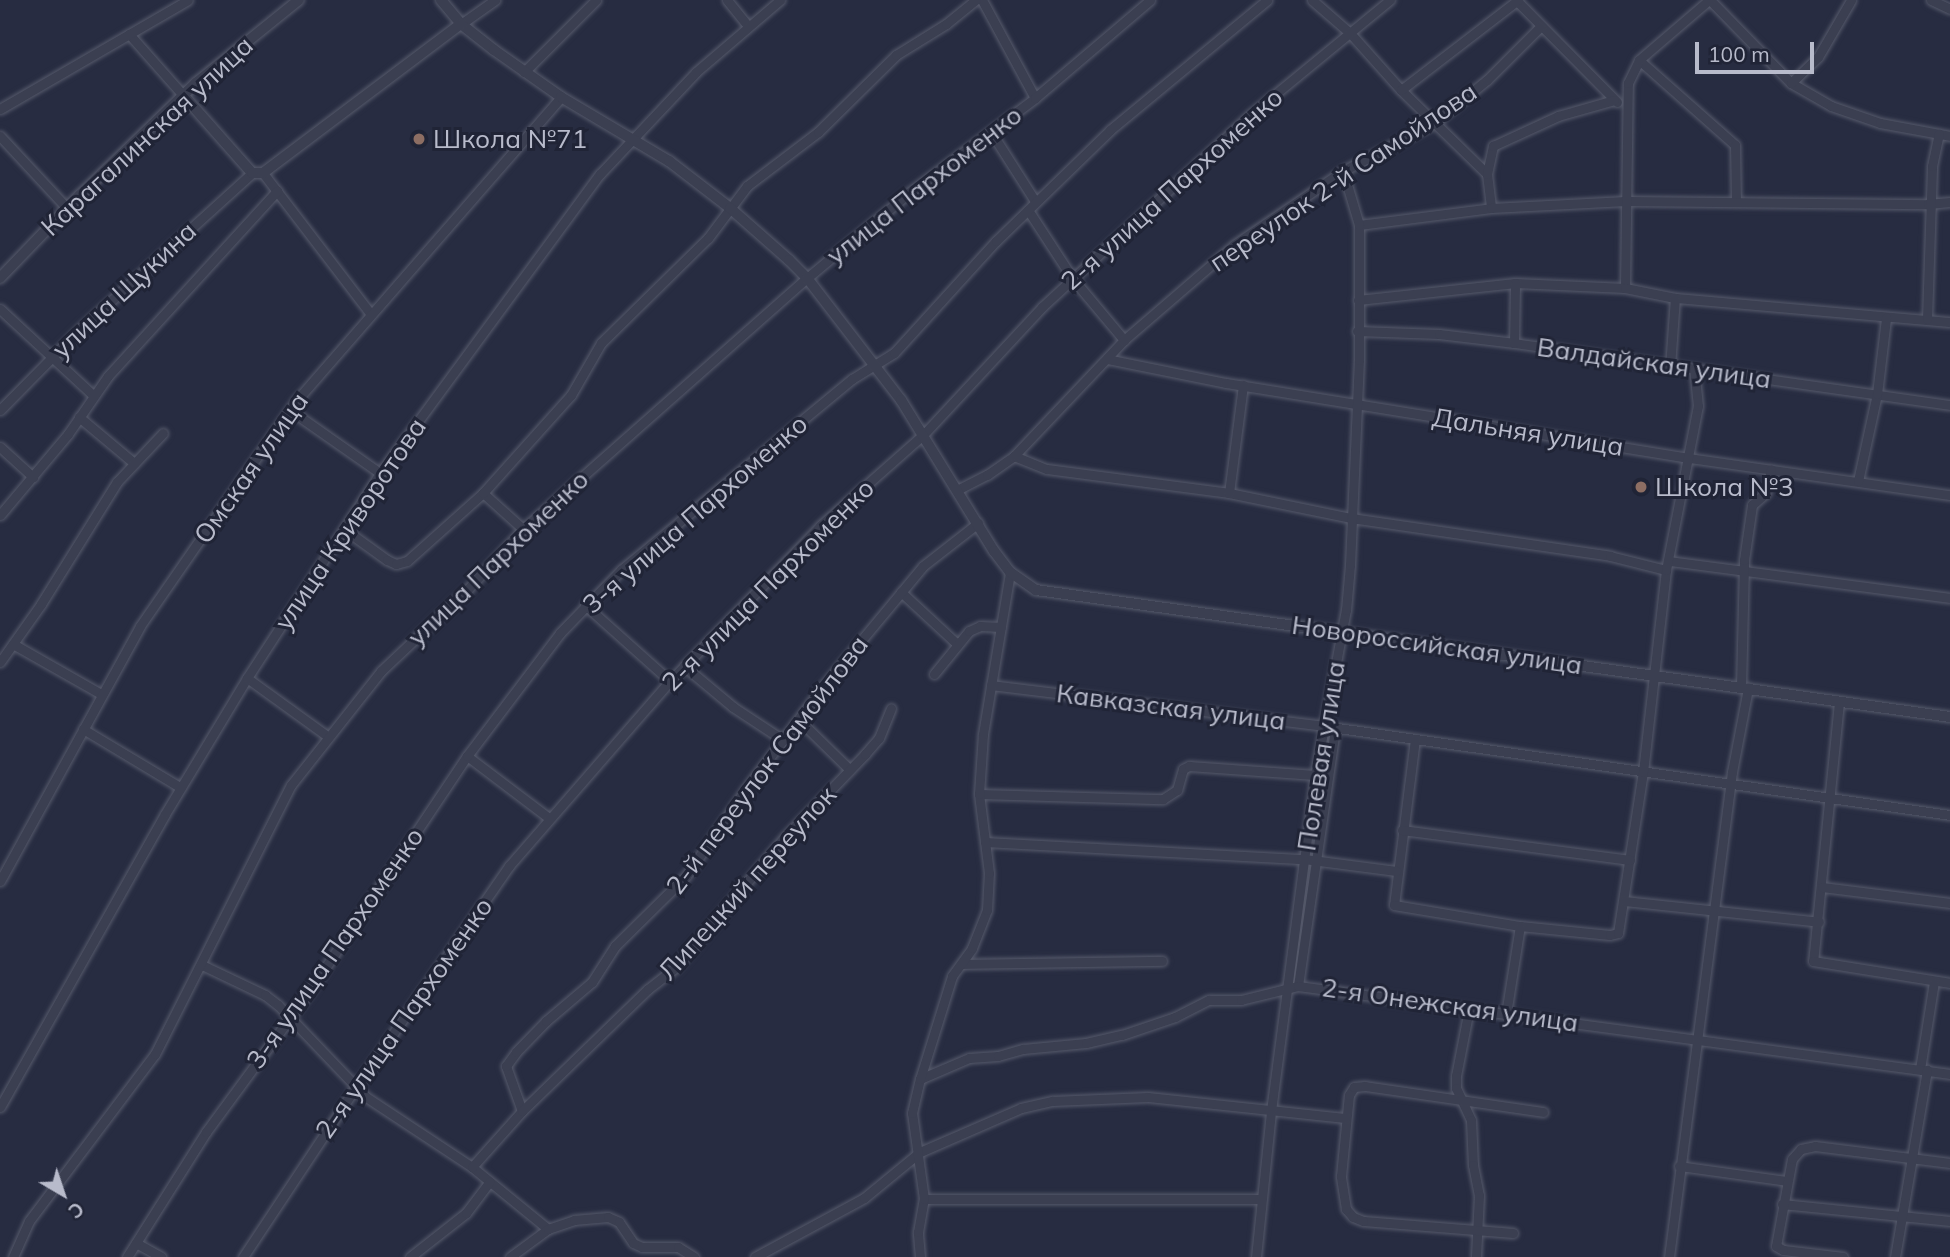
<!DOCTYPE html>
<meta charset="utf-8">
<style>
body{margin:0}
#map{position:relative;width:1950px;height:1257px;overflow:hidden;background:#272c41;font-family:Mulish,sans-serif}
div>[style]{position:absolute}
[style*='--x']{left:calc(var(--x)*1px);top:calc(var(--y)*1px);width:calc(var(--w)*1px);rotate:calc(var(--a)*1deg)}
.roads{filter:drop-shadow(0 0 2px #565a6b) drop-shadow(0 0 2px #565a6b)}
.minor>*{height:9px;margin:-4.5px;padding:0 4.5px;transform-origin:4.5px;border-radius:4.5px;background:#3b3f51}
.tertiary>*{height:10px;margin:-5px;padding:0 5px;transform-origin:5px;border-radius:5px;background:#3b3f51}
.dots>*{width:19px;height:19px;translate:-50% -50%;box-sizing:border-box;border:4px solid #202436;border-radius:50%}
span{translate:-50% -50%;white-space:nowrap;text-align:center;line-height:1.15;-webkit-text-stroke:6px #202436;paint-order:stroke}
.street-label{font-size:26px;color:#b8bbcb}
.poi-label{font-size:26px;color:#b8bbcb}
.left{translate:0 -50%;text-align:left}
.north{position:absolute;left:28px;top:1159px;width:70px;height:70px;-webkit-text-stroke:5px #202436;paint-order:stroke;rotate:141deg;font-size:19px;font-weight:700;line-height:28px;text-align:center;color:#b8bbcb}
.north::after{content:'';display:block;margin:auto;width:24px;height:32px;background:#b8bbcb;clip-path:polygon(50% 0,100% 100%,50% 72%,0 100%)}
.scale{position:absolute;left:1695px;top:42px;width:119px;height:32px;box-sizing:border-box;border:4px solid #b8bbcb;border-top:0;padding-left:9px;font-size:21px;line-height:24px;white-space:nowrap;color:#b8bbcb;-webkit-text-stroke:5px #202436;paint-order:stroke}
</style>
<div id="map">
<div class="roads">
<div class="minor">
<i style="--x:727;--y:0;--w:32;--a:51"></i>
<i style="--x:982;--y:0;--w:111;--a:61.6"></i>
<i style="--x:1312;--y:0;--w:50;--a:41"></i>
<i style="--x:1350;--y:33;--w:76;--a:48.2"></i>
<i style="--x:1401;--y:90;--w:120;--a:44.3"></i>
<i style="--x:1487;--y:174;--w:34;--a:83"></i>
<i style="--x:1710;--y:0;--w:116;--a:45.7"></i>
<i style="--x:1791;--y:83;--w:46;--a:29.9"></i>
<i style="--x:1831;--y:106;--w:52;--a:19.1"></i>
<i style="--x:1880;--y:123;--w:71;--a:10.5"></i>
<i style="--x:1931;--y:0;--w:21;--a:25"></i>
<i style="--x:1517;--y:1;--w:142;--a:45.3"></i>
<i style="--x:461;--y:24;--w:42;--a:-35.2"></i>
<i style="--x:129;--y:34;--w:81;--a:48.5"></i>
<i style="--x:1639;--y:60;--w:128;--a:41.5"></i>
<i style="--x:1735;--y:145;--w:57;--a:89"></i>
<i style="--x:524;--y:72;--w:102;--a:-45"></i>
<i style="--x:1791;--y:83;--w:37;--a:-44"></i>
<i style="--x:1818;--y:57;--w:66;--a:-59.9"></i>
<i style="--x:1401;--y:90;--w:148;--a:-37.6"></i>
<i style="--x:0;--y:109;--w:217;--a:-30.1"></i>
<i style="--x:991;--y:132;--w:82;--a:57.5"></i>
<i style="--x:0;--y:136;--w:98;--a:47.1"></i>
<i style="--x:263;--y:173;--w:176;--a:52.6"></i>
<i style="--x:1487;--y:174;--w:29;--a:-78"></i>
<i style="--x:1493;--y:146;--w:72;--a:-24.8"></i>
<i style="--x:1558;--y:116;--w:58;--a:-15.9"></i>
<i style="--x:1028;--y:210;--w:82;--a:56.9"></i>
<i style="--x:1073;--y:279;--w:80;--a:50.1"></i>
<i style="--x:1359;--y:225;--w:133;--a:-7.3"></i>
<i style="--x:1491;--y:208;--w:135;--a:-3"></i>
<i style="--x:1626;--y:201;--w:302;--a:0.6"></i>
<i style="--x:1928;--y:204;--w:22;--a:-5"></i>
<i style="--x:1625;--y:288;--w:205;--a:-89.2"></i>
<i style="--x:1628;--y:83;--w:25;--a:-64"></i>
<i style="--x:1639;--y:60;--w:92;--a:-40.6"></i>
<i style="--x:1358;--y:300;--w:158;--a:-6.2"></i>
<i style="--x:1515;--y:283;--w:110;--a:2.6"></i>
<i style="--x:1625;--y:288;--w:51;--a:11.3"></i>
<i style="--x:1675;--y:298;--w:276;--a:5"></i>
<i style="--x:0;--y:309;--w:127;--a:42.8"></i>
<i style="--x:1927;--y:319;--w:153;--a:-88.1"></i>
<i style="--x:1932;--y:166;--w:33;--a:-78"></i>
<i style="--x:1357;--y:331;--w:82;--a:2.1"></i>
<i style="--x:1439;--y:334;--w:76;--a:6.8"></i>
<i style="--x:1514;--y:343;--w:440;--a:8.1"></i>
<i style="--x:1514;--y:343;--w:60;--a:-89"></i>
<i style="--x:1107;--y:359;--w:121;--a:11.4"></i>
<i style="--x:1226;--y:383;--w:469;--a:9.2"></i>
<i style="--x:1689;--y:458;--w:264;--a:8.1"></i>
<i style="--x:1670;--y:367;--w:69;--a:-85.9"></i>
<i style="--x:0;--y:410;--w:115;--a:-45.4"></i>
<i style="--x:81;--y:328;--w:231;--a:-42.2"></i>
<i style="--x:290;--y:410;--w:110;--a:35"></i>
<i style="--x:79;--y:417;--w:72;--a:39.9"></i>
<i style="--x:0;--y:447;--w:45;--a:42.3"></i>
<i style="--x:1014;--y:456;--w:35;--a:22"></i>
<i style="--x:1047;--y:469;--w:184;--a:7.5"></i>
<i style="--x:1229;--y:493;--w:125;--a:11.6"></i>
<i style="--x:1351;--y:518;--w:262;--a:8.3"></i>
<i style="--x:1610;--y:556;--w:58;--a:14"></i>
<i style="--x:1858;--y:481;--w:89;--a:-77.7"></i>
<i style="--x:1877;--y:394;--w:77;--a:-83.2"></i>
<i style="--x:957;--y:490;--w:34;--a:-27"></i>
<i style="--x:987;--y:475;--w:33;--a:-35"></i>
<i style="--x:1014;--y:456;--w:160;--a:-46.5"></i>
<i style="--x:1124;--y:340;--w:145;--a:-40.8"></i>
<i style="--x:1234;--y:245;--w:132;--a:-34.2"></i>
<i style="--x:1343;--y:171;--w:103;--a:-27.8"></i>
<i style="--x:1434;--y:123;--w:68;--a:-39.1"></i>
<i style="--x:1487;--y:80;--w:75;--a:-45"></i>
<i style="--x:483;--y:493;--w:54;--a:42"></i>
<i style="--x:1229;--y:493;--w:109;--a:-82.6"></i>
<i style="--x:0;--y:515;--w:106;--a:-50"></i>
<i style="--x:68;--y:434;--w:70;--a:-55.4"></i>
<i style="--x:108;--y:376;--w:251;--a:-47.6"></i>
<i style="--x:344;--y:529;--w:53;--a:35.8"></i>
<i style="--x:387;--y:560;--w:10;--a:24"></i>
<i style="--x:396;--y:564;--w:11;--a:-15"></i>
<i style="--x:407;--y:561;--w:102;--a:-41.8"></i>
<i style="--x:483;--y:493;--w:132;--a:-48.1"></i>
<i style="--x:571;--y:395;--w:60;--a:-60"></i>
<i style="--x:601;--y:343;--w:150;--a:-44.5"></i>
<i style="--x:708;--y:238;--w:65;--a:-53.1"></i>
<i style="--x:747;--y:186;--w:89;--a:-37.3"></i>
<i style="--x:818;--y:132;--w:110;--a:-44.6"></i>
<i style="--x:896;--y:55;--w:59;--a:-31.8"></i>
<i style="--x:946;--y:24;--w:38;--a:-39"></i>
<i style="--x:1669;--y:561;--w:283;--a:7.5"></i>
<i style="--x:901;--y:592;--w:75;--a:42.8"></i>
<i style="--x:585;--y:605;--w:114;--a:41.8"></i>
<i style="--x:13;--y:644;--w:101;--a:29.6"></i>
<i style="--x:0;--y:662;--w:71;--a:-54.7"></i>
<i style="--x:41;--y:604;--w:144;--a:-58.1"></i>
<i style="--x:117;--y:482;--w:67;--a:-46.8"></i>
<i style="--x:684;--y:666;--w:64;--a:39.9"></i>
<i style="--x:733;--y:707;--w:60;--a:33.4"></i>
<i style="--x:934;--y:674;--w:55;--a:-50.9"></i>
<i style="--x:969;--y:631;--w:12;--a:-24"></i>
<i style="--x:980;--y:626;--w:21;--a:3"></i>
<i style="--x:247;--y:678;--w:99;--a:35.9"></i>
<i style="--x:991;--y:685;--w:336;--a:7"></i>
<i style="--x:1324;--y:726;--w:632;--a:8.09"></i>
<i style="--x:1741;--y:687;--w:127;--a:-88.6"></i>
<i style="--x:1744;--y:560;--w:56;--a:-81.7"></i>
<i style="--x:1752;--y:505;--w:18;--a:-41"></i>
<i style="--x:1766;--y:493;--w:24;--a:-78"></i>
<i style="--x:1839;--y:702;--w:260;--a:95.7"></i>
<i style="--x:1813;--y:961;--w:139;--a:9.1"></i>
<i style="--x:799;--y:720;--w:71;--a:44.4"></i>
<i style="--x:83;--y:729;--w:114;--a:31"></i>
<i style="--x:1415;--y:739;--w:167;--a:97.2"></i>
<i style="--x:1394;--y:905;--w:128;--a:9.5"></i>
<i style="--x:1520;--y:926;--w:90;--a:5.7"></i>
<i style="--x:1610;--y:935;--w:8;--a:-14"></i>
<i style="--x:1618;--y:933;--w:163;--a:-81.2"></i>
<i style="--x:1643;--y:772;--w:203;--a:-83.5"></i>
<i style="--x:1666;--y:570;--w:167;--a:-79"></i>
<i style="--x:1698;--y:406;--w:36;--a:-96"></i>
<i style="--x:467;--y:756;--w:103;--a:37.1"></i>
<i style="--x:979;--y:794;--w:184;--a:1.6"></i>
<i style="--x:1163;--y:799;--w:17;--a:-33"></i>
<i style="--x:1177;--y:790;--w:22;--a:-74"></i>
<i style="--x:1183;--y:769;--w:7;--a:-27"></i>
<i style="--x:1189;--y:766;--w:126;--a:4.1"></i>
<i style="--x:1402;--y:830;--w:230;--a:7.5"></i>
<i style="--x:985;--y:842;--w:319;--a:3.1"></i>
<i style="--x:1304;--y:859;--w:93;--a:7.4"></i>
<i style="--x:0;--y:881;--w:291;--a:-61.2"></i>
<i style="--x:140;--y:626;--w:274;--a:-55.3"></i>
<i style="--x:296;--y:401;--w:403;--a:-48.9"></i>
<i style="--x:1822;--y:887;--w:129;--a:7.1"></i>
<i style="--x:1624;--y:901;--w:196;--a:6.1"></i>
<i style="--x:962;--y:964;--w:200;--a:-0.9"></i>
<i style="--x:202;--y:965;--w:70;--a:25.5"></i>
<i style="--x:265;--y:995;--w:16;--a:38"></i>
<i style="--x:278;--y:1005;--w:127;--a:46.3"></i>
<i style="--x:366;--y:1097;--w:127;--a:33.4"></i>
<i style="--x:472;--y:1167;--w:98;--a:39.2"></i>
<i style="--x:1298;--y:986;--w:261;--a:-81.8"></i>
<i style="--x:1469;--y:1009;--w:68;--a:101"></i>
<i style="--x:1456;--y:1076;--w:12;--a:90"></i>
<i style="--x:1456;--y:1088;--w:35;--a:65"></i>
<i style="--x:1471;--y:1120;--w:45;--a:87.5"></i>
<i style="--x:1473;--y:1165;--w:31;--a:79"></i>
<i style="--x:1479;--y:1195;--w:62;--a:92.8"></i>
<i style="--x:1506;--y:1014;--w:89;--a:-81"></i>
<i style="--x:1920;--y:1069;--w:88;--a:-80.9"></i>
<i style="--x:920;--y:1079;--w:53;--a:-23.2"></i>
<i style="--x:969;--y:1058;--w:29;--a:-4"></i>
<i style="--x:998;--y:1056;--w:26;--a:-16"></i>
<i style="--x:1023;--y:1049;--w:63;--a:-5.4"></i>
<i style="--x:1086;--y:1043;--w:37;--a:-13"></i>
<i style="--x:1122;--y:1035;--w:56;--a:-18.8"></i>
<i style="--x:1175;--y:1017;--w:38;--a:-27"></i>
<i style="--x:1209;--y:1000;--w:32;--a:0"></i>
<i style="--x:1241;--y:1000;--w:59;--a:-13.8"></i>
<i style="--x:1298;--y:986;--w:658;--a:7.69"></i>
<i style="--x:0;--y:1107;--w:336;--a:-60.6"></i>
<i style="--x:165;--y:814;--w:159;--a:-58.9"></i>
<i style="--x:247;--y:678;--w:244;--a:-57"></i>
<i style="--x:380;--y:473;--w:371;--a:-53.7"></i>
<i style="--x:600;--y:174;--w:140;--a:-46.7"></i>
<i style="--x:696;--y:72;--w:111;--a:-40.6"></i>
<i style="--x:522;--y:1111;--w:48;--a:-109.6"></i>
<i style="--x:506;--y:1066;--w:17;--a:-54"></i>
<i style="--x:516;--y:1052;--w:43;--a:-45.9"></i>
<i style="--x:546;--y:1021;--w:60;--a:-40.3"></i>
<i style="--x:592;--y:982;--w:43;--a:-57.4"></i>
<i style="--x:615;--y:946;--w:100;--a:-44.6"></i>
<i style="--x:686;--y:876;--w:104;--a:-55.5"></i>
<i style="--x:745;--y:790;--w:133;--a:-53"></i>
<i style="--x:825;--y:684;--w:153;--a:-50.3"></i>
<i style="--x:923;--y:566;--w:70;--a:-38"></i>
<i style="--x:1679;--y:1166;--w:109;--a:7.9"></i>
<i style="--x:472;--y:1167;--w:75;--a:-48.2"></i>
<i style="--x:522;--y:1111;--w:175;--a:-44.1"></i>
<i style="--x:648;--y:989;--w:36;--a:-38"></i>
<i style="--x:676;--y:967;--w:168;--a:-50.1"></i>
<i style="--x:784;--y:838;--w:117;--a:-46"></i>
<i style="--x:865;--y:754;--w:21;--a:-49"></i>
<i style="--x:879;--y:738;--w:32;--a:-68"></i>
<i style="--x:924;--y:1199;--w:337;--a:0"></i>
<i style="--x:1782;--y:1204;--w:169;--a:5.8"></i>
<i style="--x:1513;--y:1233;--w:150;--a:-175.4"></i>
<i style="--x:1363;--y:1221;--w:11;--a:-158"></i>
<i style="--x:1353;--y:1217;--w:11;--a:-131"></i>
<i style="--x:1346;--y:1209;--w:33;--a:-99"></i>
<i style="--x:1341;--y:1176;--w:81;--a:-84.4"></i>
<i style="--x:1349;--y:1095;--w:9;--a:-58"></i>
<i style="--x:1354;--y:1087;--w:11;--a:-5"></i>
<i style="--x:1365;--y:1086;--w:180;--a:8.3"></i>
<i style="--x:136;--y:1243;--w:29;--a:29"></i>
<i style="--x:13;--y:1257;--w:39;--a:-66"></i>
<i style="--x:29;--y:1221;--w:209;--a:-53"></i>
<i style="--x:155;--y:1054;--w:301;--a:-63.2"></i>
<i style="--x:291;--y:785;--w:145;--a:-51.7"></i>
<i style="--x:381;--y:671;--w:118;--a:-43.3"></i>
<i style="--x:467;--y:590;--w:83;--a:-47.4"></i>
<i style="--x:523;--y:529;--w:379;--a:-41.5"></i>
<i style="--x:807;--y:278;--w:134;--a:-39.9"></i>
<i style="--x:910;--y:192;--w:156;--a:-36.9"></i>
<i style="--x:1035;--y:98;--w:151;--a:-40.4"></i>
<i style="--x:127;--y:1257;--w:148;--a:-57.7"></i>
<i style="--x:206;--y:1132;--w:177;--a:-53.7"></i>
<i style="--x:311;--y:989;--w:280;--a:-56.2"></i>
<i style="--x:467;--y:756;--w:154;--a:-52.9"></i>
<i style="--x:560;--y:633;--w:88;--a:-45.9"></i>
<i style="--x:621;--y:570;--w:300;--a:-39.6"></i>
<i style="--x:852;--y:379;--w:49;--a:-31.8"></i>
<i style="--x:894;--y:353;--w:151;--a:-47.7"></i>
<i style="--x:996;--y:241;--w:159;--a:-44.2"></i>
<i style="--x:1110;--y:130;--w:204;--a:-39.6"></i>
<i style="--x:243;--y:1257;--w:204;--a:-56.4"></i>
<i style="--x:356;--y:1087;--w:269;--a:-55.3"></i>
<i style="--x:509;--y:866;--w:245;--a:-49"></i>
<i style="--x:670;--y:681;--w:216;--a:-45.9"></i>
<i style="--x:820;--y:526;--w:139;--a:-41.5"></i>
<i style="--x:924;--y:434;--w:173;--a:-47.1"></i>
<i style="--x:1042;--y:307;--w:284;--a:-42.7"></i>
<i style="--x:1251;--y:114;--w:180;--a:-39.4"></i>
<i style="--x:410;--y:1257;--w:71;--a:-38.2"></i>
<i style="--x:466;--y:1213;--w:39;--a:-53"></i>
<i style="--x:510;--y:1257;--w:47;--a:-36.4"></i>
<i style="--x:548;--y:1229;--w:28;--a:-19"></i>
<i style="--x:574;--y:1220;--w:34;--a:-5"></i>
<i style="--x:608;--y:1217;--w:12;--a:24"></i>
<i style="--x:619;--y:1222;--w:25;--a:56"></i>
<i style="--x:633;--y:1243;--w:10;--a:24"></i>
<i style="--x:642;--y:1247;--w:36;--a:0"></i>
<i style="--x:678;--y:1247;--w:19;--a:32"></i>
<i style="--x:755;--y:1257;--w:124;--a:-28.4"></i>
<i style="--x:864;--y:1198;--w:72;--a:-39.4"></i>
<i style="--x:920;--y:1152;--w:110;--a:-23.5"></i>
<i style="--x:1021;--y:1108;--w:32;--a:-13"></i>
<i style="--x:1052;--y:1101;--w:96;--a:-2.4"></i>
<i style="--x:1148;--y:1097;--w:198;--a:6.1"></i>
<i style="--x:920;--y:1257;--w:25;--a:-95"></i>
<i style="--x:918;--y:1232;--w:34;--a:-80"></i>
<i style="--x:924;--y:1199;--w:87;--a:-97.9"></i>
<i style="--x:912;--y:1113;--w:35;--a:-77"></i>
<i style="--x:920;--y:1079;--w:108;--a:-72.7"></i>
<i style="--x:952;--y:976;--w:34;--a:-54"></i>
<i style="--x:972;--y:948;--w:41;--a:-68.5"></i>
<i style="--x:987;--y:910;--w:37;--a:-87"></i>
<i style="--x:989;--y:873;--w:80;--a:-97.2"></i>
<i style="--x:979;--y:794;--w:60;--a:-86.2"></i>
<i style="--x:983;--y:734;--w:164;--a:-80.5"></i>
<i style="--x:1256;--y:1257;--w:147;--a:-84.1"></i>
<i style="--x:1271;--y:1111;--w:339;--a:-82.5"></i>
<i style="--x:1315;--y:775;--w:168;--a:-79.4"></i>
<i style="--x:1346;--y:610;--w:45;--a:-84.9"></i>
<i style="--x:1350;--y:565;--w:205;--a:-87.5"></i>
<i style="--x:1359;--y:360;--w:135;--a:-90"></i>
<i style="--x:1359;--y:225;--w:56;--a:-106.5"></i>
<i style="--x:1669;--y:1257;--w:489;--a:-82.6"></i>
<i style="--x:1732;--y:772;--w:86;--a:-79.2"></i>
<i style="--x:1843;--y:1257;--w:60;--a:-173.3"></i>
<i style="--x:1783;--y:1250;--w:8;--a:-150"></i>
<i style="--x:1776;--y:1246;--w:88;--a:-79.6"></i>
<i style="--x:1792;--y:1159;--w:13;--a:-48"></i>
<i style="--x:1801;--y:1149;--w:14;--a:-12"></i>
<i style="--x:1815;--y:1146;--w:136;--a:7.2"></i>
<i style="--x:1895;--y:1257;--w:190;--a:-80.3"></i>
</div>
<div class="tertiary">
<i style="--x:441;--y:0;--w:31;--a:50"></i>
<i style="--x:461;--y:24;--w:42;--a:38.2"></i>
<i style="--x:494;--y:50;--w:82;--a:35"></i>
<i style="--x:561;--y:97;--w:126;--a:30.7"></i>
<i style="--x:669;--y:161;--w:77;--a:37.6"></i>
<i style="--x:730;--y:208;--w:79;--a:41.4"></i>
<i style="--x:789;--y:260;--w:25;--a:45"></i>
<i style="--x:807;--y:278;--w:154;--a:52.4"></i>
<i style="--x:901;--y:400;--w:177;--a:58.4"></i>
<i style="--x:994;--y:551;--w:26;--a:53"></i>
<i style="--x:1010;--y:572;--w:32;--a:35"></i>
<i style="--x:1036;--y:590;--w:923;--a:7.91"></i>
<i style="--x:183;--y:95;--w:104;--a:48.5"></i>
<i style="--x:252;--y:173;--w:11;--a:0"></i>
<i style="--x:263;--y:173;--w:248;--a:-37"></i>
<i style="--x:0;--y:278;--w:115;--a:-46.1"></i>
<i style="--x:80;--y:195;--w:161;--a:-44"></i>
<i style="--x:196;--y:83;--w:132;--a:-38.9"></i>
</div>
</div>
<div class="dots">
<i style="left:419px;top:139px;background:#8d6e63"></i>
<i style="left:1641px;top:487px;background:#8d6e63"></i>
</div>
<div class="street-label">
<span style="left:147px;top:136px;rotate:-43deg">Карагалинская улица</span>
<span style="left:1343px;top:177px;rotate:-34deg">переулок 2-й Самойлова</span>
<span style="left:924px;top:185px;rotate:-38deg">улица Пархоменко</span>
<span style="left:1172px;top:189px;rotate:-42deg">2-я улица Пархоменко</span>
<span style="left:124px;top:290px;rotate:-43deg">улица Щукина</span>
<span style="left:1654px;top:363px;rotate:8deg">Валдайская улица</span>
<span style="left:1528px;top:432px;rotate:9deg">Дальняя улица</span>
<span style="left:251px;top:468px;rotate:-55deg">Омская улица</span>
<span style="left:695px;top:514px;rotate:-41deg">3-я улица Пархоменко</span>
<span style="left:350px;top:524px;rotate:-56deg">улица Криворотова</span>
<span style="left:498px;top:558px;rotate:-44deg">улица Пархоменко</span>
<span style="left:768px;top:585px;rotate:-45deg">2-я улица Пархоменко</span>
<span style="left:1437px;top:645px;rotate:8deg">Новороссийская улица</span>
<span style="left:1171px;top:707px;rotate:7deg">Кавказская улица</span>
<span style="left:1321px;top:756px;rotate:-81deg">Полевая улица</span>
<span style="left:767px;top:765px;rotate:-53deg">2-й переулок Самойлова</span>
<span style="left:747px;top:883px;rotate:-48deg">Липецкий переулок</span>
<span style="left:335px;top:948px;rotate:-55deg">3-я улица Пархоменко</span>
<span style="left:1450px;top:1005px;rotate:8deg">2-я Онежская улица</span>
<span style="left:404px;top:1018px;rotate:-55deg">2-я улица Пархоменко</span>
</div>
<div class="poi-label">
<span class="left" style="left:433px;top:139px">Школа №71</span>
<span class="left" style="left:1655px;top:487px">Школа №3</span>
</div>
<div class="north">С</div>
<div class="scale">100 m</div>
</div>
